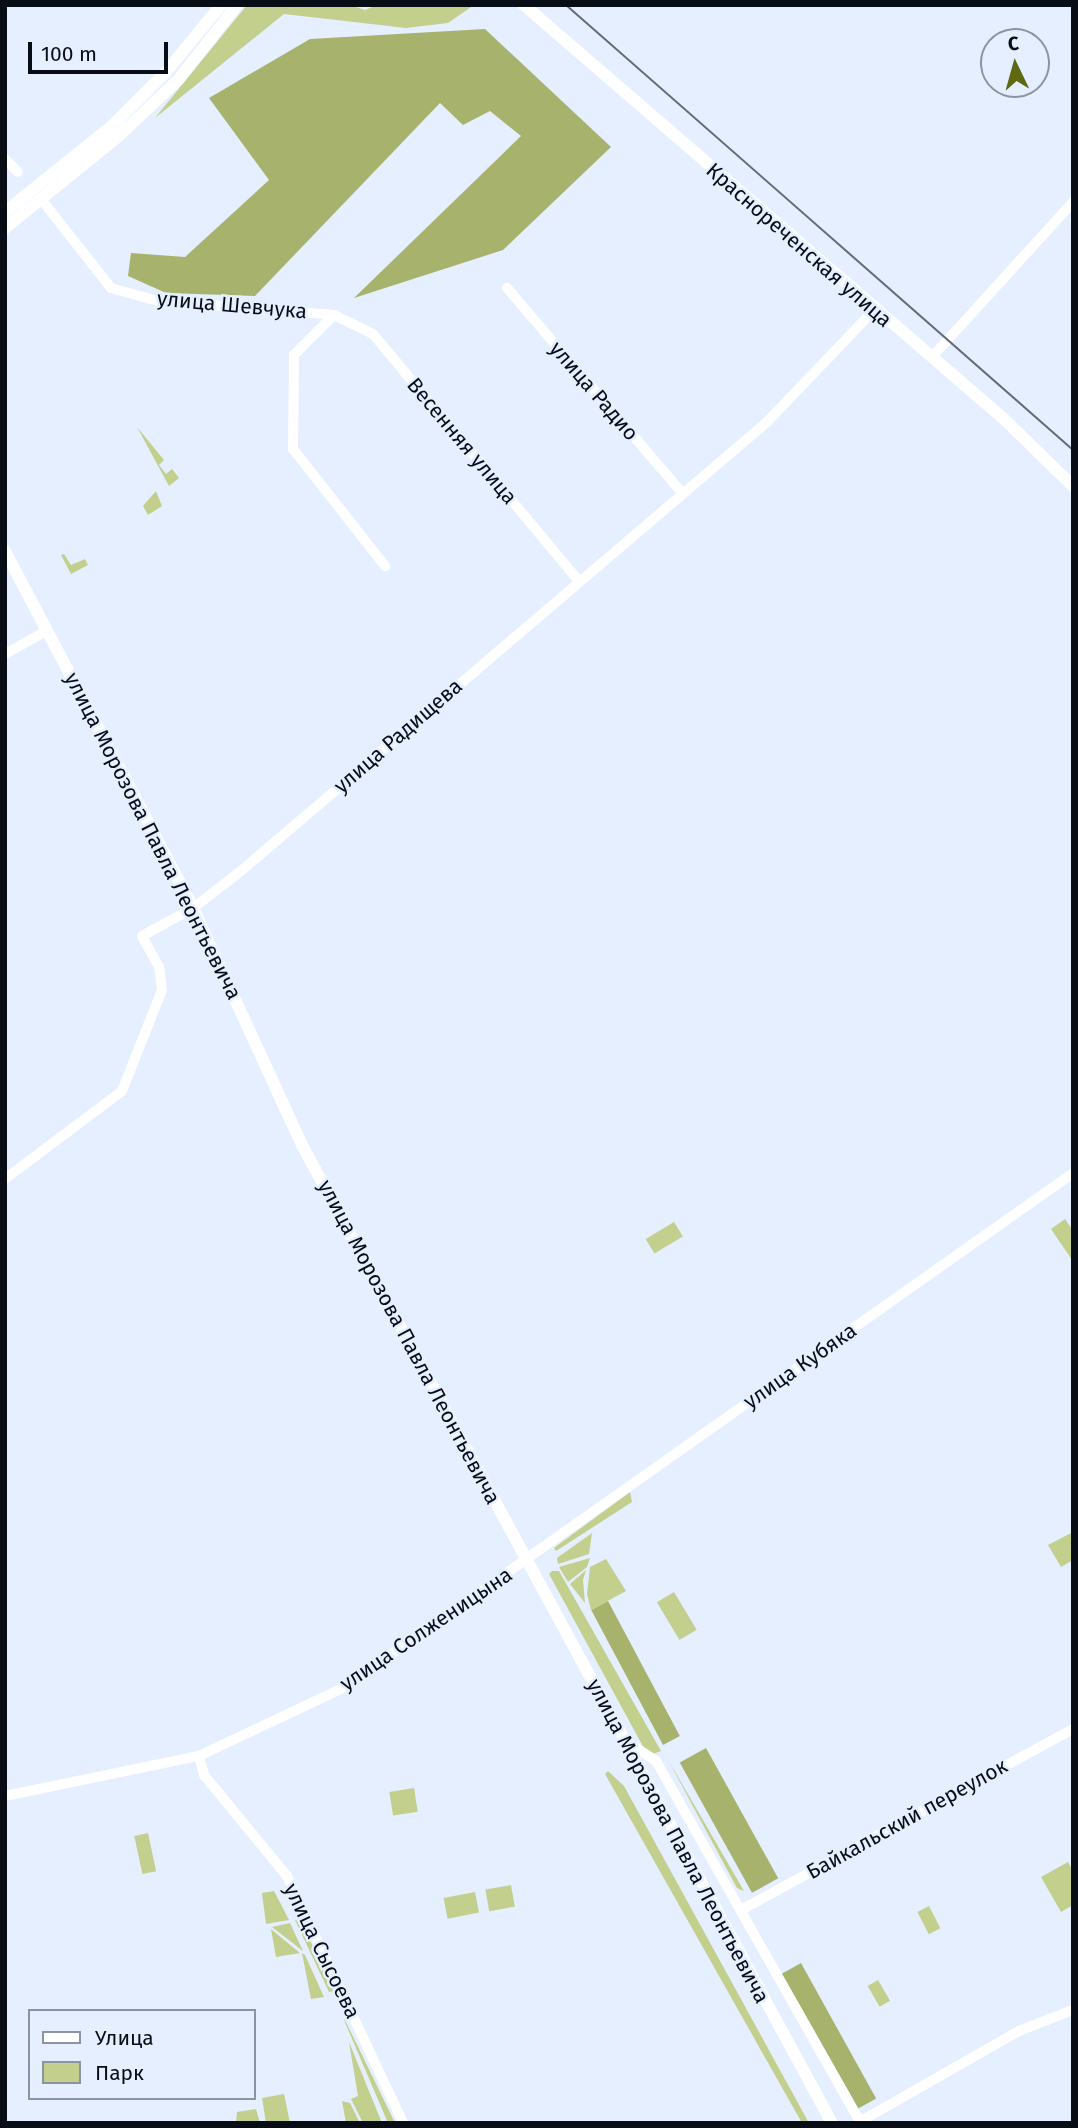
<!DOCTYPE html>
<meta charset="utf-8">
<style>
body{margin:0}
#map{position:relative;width:1078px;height:2128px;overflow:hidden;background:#e5efff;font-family:"Fira Sans",sans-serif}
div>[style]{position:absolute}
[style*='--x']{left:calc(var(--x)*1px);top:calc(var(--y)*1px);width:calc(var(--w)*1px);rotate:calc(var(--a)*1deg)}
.green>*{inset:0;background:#c3cf8c;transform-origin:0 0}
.forest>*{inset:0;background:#a7b36d;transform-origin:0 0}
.minor>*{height:10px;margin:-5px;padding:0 5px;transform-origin:5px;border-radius:5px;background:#fff}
.major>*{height:12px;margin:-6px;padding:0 6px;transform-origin:6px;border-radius:6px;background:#fff}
.tram>*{height:2px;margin:-1px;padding:0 1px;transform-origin:1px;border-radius:1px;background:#646b77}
span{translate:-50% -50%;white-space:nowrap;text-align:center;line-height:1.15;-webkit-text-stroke:5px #e5efff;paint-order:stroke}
.street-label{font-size:21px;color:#080c15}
.frame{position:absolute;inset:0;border:7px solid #080c15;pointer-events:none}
.legend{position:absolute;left:28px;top:2009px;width:228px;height:91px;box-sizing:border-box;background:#e5efff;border:2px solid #8d94a1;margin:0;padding:9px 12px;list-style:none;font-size:21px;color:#080c15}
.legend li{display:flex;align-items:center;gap:14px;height:35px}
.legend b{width:35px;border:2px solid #8d94a1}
.north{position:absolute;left:980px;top:28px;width:70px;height:70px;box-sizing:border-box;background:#e5efff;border:2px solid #8d94a1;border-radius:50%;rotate:355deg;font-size:19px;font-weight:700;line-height:28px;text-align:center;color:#080c15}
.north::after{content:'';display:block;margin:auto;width:24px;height:32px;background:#5e6910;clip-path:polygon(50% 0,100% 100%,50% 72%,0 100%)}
.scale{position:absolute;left:28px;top:42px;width:140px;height:32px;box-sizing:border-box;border:4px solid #080c15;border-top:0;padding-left:9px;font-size:21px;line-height:24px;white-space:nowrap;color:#080c15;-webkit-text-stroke:5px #e5efff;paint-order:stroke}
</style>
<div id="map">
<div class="green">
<i style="clip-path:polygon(247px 5px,350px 5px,365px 10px,377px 5px,474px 5px,448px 23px,406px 28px,284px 14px,155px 118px)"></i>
<i style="clip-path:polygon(137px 427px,164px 460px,159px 465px,166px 474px,172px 469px,179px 478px,169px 486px)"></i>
<i style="clip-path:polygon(156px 491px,162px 506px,148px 515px,143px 506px)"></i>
<i style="clip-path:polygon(64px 554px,71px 565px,85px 559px,88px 565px,71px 574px,61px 555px)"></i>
<i style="clip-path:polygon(1065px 1219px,1073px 1231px,1072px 1260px,1051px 1229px)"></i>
<i style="left:674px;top:1222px;width:17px;height:33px;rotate:59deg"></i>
<i style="clip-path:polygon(630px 1492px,632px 1502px,556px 1551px,554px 1548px)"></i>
<i style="clip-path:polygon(1073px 1532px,1073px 1560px,1061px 1567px,1048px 1545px)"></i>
<i style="clip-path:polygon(592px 1533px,589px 1554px,558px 1564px,557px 1558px)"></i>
<i style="clip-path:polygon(590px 1558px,587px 1567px,568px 1582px,559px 1567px)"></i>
<i style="clip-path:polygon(606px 1559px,626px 1591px,591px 1610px,587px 1594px,590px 1567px)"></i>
<i style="clip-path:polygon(586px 1570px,583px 1580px,585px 1603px,570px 1584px)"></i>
<i style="clip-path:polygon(552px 1571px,559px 1571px,661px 1751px,650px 1755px,645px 1750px,549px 1574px)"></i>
<i style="left:674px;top:1592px;width:44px;height:20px;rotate:59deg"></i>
<i style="clip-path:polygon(667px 1758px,744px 1891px,737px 1888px)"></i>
<i style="clip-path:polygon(608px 1771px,624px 1786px,809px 2123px,802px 2123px,605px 1774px)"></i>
<i style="left:414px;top:1788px;width:24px;height:25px;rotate:81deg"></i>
<i style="left:148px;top:1833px;width:39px;height:14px;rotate:78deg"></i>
<i style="clip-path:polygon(1068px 1862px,1073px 1871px,1073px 1905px,1061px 1912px,1041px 1877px)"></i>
<i style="left:511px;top:1885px;width:22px;height:26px;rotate:80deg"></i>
<i style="clip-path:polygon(274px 1891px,289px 1920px,266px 1924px,262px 1893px)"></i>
<i style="left:475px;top:1892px;width:21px;height:32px;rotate:79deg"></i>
<i style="left:929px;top:1906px;width:25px;height:13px;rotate:63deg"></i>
<i style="clip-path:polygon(300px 1918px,333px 1991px,329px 1992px,295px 1920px)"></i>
<i style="clip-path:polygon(290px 1923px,303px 1951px,272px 1927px)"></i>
<i style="clip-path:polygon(271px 1929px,300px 1953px,276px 1957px)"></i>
<i style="clip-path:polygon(302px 1953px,305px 1955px,324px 1997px,311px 1999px)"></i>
<i style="left:878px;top:1980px;width:24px;height:12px;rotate:60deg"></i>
<i style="clip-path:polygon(344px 2020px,345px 2020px,395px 2123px,388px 2123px)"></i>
<i style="clip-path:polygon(349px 2042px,382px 2123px,363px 2123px,351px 2099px,358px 2096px)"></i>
<i style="clip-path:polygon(284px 2094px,290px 2123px,266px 2123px,262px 2098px)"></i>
<i style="clip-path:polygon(342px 2101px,350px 2103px,360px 2123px,346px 2123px)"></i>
<i style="clip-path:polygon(256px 2109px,260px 2123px,236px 2123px,237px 2112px)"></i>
</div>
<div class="forest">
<i style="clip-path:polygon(485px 29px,611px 147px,503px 250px,354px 298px,521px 136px,490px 111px,463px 125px,440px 103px,255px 296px,166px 293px,128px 276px,131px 253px,185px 257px,269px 180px,209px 98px,310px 39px)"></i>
<i style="left:608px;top:1601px;width:153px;height:19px;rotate:62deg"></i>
<i style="left:706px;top:1748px;width:149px;height:30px;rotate:61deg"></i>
<i style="left:801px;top:1963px;width:155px;height:23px;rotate:61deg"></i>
</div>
<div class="minor">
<i style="--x:5;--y:159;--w:18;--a:45"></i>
<i style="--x:41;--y:199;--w:113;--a:51.8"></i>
<i style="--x:111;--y:288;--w:49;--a:15.5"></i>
<i style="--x:158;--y:301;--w:177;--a:4.5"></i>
<i style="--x:334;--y:315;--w:57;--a:135"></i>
<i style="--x:294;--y:355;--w:94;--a:90.6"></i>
<i style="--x:293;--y:449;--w:149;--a:51.8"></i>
<i style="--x:507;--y:288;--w:270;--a:49.5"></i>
<i style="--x:334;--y:315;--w:43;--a:26"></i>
<i style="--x:373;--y:334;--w:322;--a:50.2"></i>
<i style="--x:932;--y:357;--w:210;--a:-47.7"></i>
<i style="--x:5;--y:654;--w:49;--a:-29.2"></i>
<i style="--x:5;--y:1179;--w:146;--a:-36.9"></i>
<i style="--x:122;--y:1091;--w:109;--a:-68.4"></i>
<i style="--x:162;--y:990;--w:23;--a:-97"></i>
<i style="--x:159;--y:967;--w:35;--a:-119"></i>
<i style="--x:142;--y:936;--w:58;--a:-28.8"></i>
<i style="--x:193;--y:908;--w:61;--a:-37.6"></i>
<i style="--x:241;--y:871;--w:692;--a:-40.48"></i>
<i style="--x:767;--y:422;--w:155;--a:-46.3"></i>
<i style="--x:624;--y:1740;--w:38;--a:33"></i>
<i style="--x:656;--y:1761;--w:416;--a:60.5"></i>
<i style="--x:199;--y:1756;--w:20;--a:75"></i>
<i style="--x:204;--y:1775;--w:131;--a:50.6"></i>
<i style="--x:287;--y:1876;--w:273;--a:64.8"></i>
<i style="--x:5;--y:1796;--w:198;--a:-11.7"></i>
<i style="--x:199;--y:1756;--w:161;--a:-25.3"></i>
<i style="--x:345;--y:1687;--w:891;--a:-35.22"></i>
<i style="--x:741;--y:1910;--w:378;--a:-28.6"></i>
<i style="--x:861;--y:2121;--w:182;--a:-29.7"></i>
<i style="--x:1019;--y:2031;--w:58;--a:-21.3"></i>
</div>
<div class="major">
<i style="--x:524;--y:5;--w:634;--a:40.78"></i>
<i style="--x:1004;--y:419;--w:96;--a:44.2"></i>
<i style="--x:5;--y:212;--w:137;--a:-38.8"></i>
<i style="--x:112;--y:126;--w:76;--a:-45"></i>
<i style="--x:166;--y:72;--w:87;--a:-50.6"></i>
<i style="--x:5;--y:228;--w:149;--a:-39"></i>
<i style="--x:121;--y:134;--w:79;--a:-43.5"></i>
<i style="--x:178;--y:80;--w:95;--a:-51.8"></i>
<i style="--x:5;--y:551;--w:403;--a:62.2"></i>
<i style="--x:193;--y:908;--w:261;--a:65.3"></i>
<i style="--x:302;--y:1145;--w:1112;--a:61.55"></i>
</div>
<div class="tram">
<i style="--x:566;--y:5;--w:675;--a:41.27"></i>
</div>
<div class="street-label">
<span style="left:799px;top:245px;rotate:41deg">Краснореченская улица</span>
<span style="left:232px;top:305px;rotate:5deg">улица Шевчука</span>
<span style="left:594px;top:391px;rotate:49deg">улица Радио</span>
<span style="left:462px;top:441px;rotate:50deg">Весенняя улица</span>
<span style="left:398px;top:736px;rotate:-41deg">улица Радищева</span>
<span style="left:153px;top:836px;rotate:63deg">улица Морозова Павла Леонтьевича</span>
<span style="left:409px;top:1342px;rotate:62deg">улица Морозова Павла Леонтьевича</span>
<span style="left:800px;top:1366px;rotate:-35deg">улица Кубяка</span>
<span style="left:426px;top:1629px;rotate:-34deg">улица Солженицына</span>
<span style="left:907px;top:1819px;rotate:-29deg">Байкальский переулок</span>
<span style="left:678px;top:1841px;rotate:62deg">улица Морозова Павла Леонтьевича</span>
<span style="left:322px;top:1951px;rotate:64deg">улица Сысоева</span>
</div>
<div class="frame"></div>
<ul class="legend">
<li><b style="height:9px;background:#fff"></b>Улица</li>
<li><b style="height:19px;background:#c3cf8c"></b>Парк</li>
</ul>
<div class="north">С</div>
<div class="scale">100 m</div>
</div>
